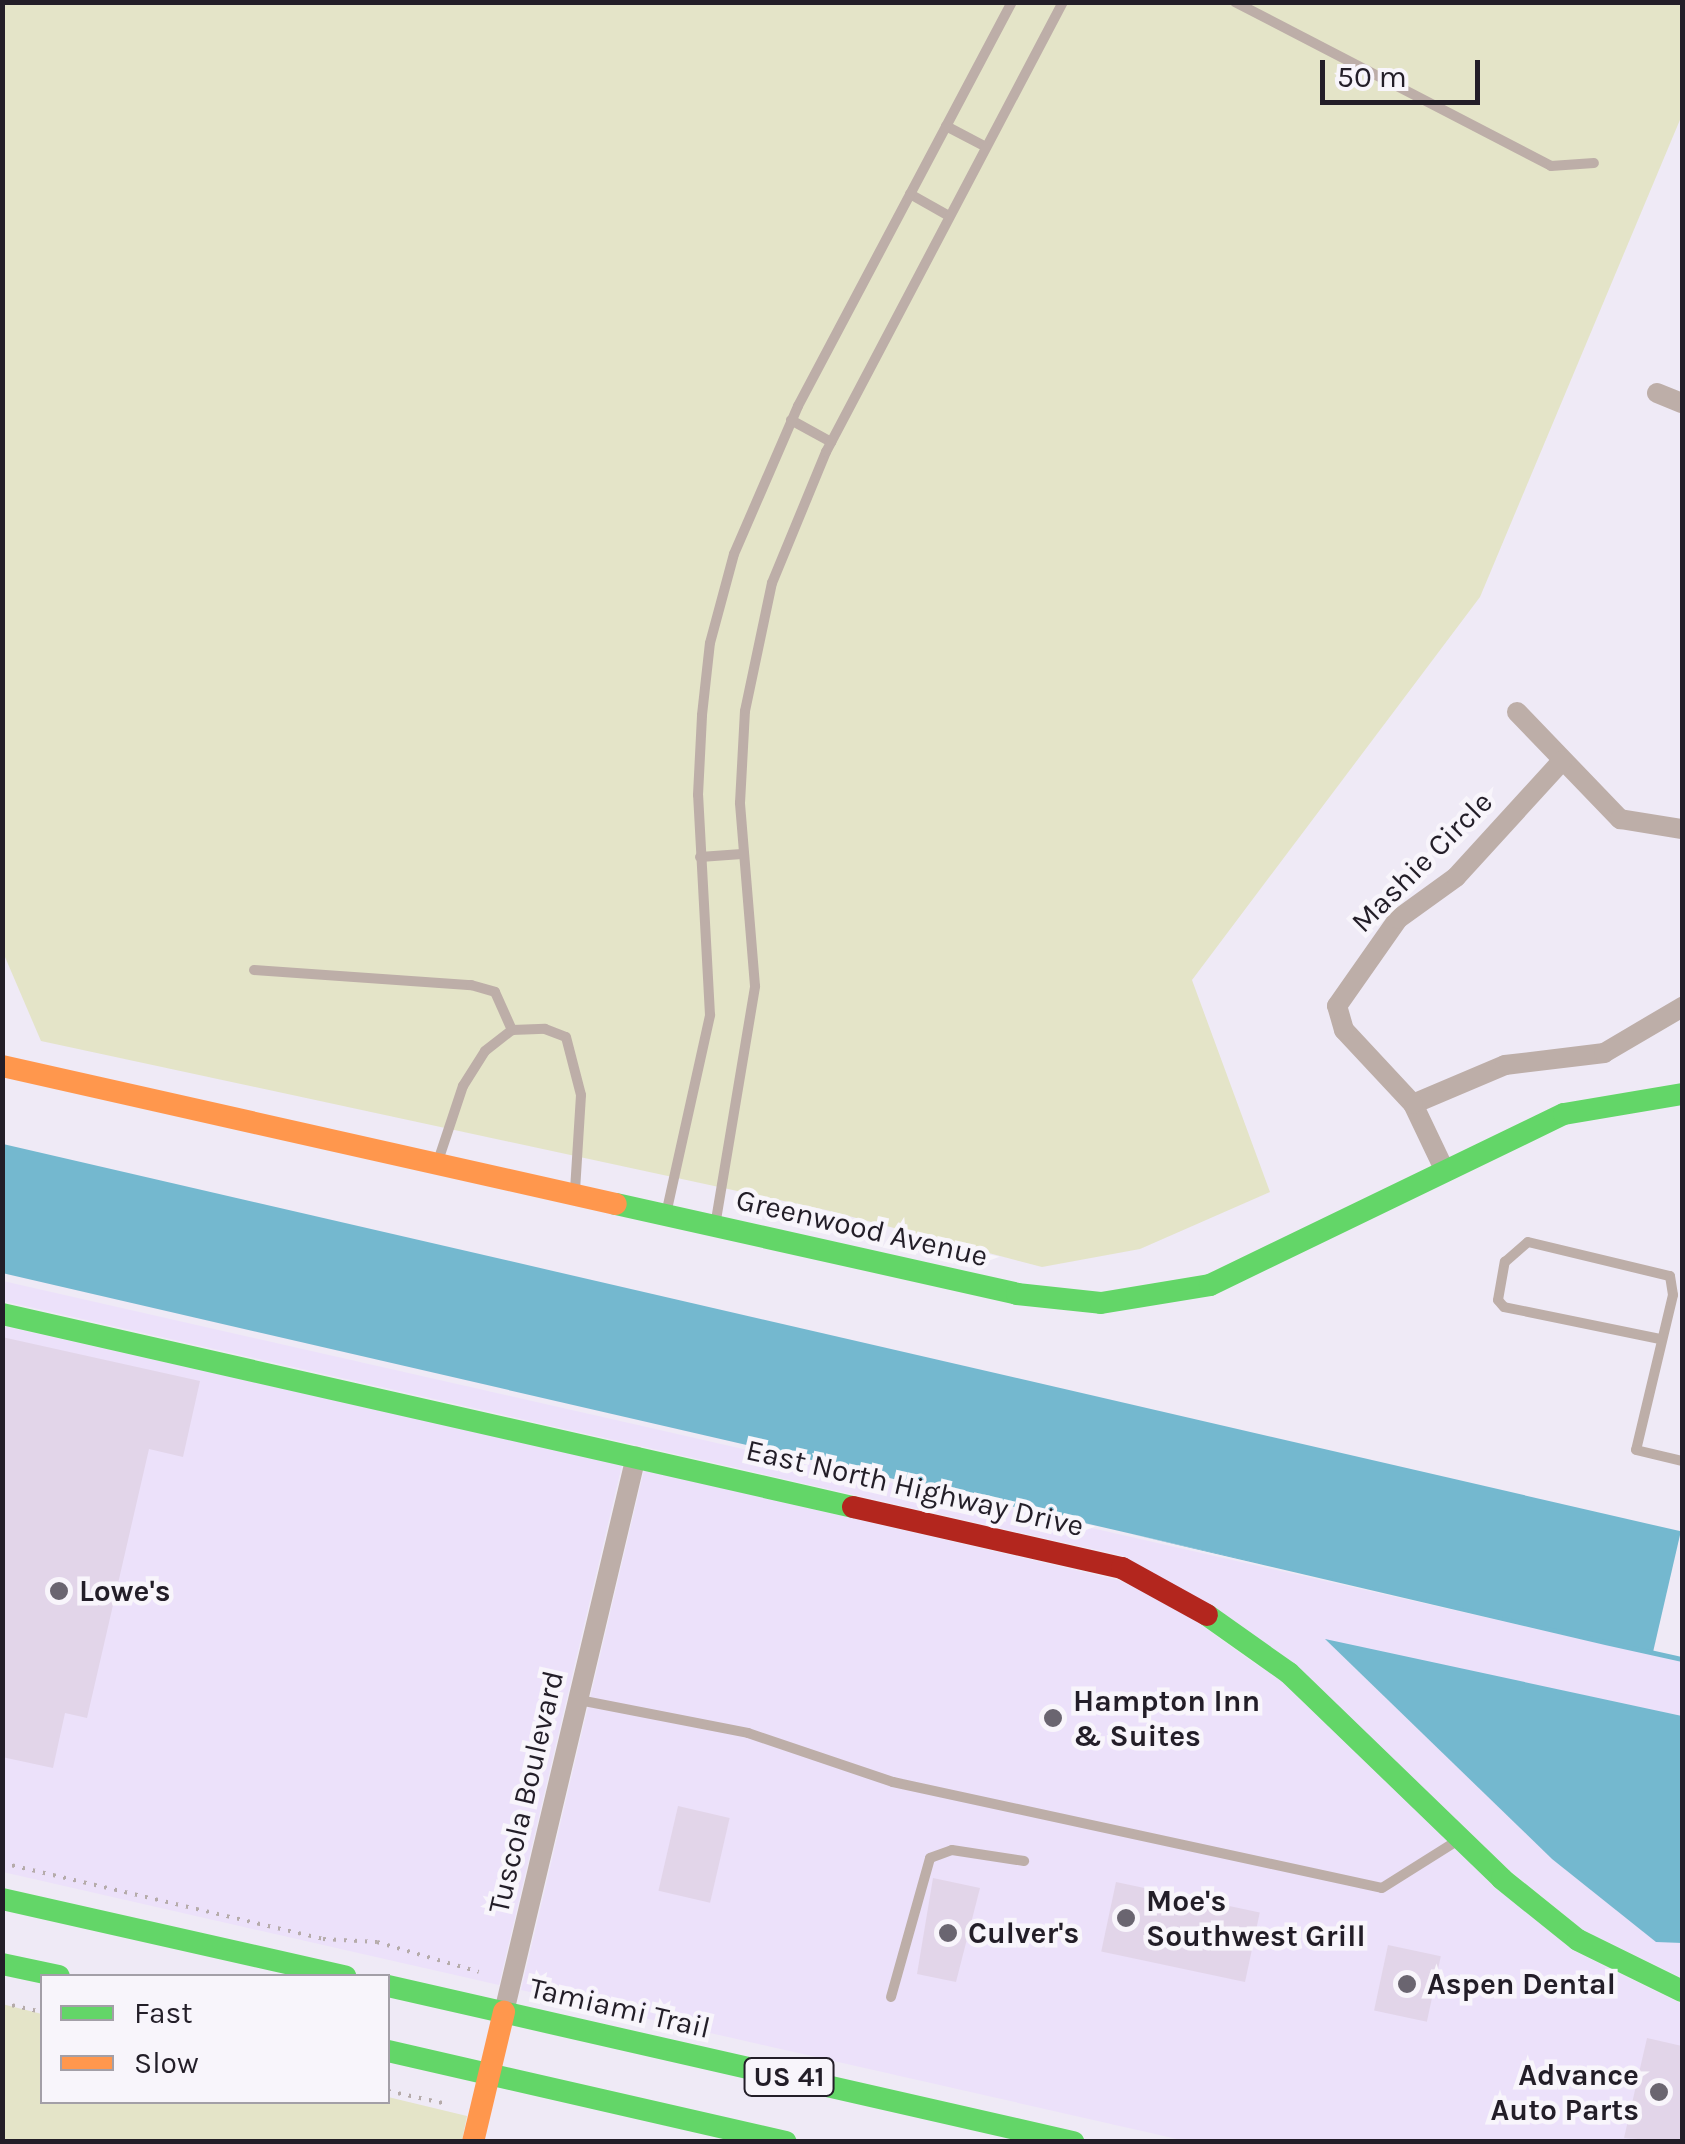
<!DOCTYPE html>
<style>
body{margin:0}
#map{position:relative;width:1685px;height:2144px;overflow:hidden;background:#efeaf6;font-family:Karla,sans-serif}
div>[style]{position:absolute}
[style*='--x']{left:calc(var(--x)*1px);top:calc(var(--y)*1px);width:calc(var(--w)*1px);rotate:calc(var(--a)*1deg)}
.built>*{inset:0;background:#ece1fa}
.green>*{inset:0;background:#e4e4c8}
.water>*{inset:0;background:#74b8cf;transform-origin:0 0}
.building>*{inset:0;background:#e2d5e9;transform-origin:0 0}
.path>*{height:4px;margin-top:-2px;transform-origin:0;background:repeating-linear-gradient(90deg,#b5abaa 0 2.5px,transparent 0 10.5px)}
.lane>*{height:10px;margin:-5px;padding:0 5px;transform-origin:5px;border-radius:5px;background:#bdaea8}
.street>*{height:20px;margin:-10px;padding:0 10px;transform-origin:10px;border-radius:10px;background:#bdaea8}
.fast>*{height:22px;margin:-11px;padding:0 11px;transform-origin:11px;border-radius:11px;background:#63d668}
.slow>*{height:22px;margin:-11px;padding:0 11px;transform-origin:11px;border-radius:11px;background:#ff974d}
.jam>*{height:22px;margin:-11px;padding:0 11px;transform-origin:11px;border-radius:11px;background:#b3261e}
.dots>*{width:28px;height:28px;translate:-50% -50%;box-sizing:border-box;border:5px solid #f8f5fb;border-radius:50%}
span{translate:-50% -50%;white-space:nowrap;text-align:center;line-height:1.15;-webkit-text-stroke:9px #f8f5fb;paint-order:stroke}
.shield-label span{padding:2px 8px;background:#f8f5fb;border:2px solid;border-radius:8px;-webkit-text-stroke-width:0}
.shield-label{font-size:28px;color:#231e28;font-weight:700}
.street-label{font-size:30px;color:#231e28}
.poi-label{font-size:30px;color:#231e28;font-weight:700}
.left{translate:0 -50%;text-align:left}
.right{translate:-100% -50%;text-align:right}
.frame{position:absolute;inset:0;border:5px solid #231e28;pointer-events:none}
.legend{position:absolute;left:40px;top:1974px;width:350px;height:130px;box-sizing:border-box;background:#f8f5fb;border:2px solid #a39fa7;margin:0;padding:12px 18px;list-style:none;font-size:30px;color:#231e28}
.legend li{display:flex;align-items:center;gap:20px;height:50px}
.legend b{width:50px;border:2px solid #a39fa7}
.scale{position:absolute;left:1320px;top:60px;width:160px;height:45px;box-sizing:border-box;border:5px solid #231e28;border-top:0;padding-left:12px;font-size:30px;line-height:35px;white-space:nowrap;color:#231e28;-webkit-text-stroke:8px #f8f5fb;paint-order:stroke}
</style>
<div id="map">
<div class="built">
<i style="clip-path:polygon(3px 1281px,1682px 1662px,1682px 1716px,1327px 1641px,1552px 1859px,1656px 1941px,1682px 1943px,1682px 1978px,1583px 1930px,1124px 1556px,3px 1301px)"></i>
<i style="clip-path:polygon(3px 1326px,622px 1465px,499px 1985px,3px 1872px)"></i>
<i style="clip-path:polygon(644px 1470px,1118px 1580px,1176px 1607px,1282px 1683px,1572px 1950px,1682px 2004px,1682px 2141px,1186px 2141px,521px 1990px)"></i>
</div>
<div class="green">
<i style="clip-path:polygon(2px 3px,1682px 3px,1682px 115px,1480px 597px,1192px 980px,1270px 1192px,1140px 1249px,1042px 1267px,826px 1210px,41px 1041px,2px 950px)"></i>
<i style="clip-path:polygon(2px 2004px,42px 2014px,42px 2102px,388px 2097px,467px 2116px,462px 2141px,3px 2141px)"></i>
</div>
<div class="water">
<i style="left:3px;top:1144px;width:1722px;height:126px;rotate:13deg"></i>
<i style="clip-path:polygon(1131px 1534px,1682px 1657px,1682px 1662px,1605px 1645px)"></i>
<i style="clip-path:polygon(1325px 1639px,1682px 1716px,1682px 1943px,1656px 1942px,1552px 1859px)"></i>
</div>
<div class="building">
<i style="clip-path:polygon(2px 1337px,200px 1381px,183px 1457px,149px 1449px,87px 1718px,65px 1713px,53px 1768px,2px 1757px)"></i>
<i style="left:678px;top:1806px;width:53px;height:87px;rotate:13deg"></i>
<i style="clip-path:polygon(933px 1878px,980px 1888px,956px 1982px,917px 1974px)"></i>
<i style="left:1116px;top:1882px;width:147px;height:71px;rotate:12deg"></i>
<i style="left:1388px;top:1945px;width:54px;height:67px;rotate:12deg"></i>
<i style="clip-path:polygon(1647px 2038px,1682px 2046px,1682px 2142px,1624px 2138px)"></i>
</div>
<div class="path">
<i style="--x:2;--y:1863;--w:330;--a:13.3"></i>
<i style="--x:323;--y:1939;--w:54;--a:3.2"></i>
<i style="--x:377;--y:1942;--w:106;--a:16.4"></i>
<i style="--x:2;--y:2003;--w:41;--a:12.7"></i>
<i style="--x:388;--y:2091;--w:56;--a:12.3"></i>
</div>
<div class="lane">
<i style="--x:1235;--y:2;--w:356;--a:27.4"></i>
<i style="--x:1551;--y:166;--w:43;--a:-4"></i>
<i style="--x:946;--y:126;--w:45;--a:27.7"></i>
<i style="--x:910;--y:194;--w:45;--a:29.4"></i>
<i style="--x:791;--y:420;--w:46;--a:28.8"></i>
<i style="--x:700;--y:857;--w:42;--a:-4.1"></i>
<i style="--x:254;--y:970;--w:218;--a:4"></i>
<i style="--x:471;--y:985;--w:25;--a:16"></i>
<i style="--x:495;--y:992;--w:42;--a:65.9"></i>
<i style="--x:439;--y:1158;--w:76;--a:-71.6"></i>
<i style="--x:463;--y:1086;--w:41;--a:-57.8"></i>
<i style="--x:485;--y:1051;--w:34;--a:-38"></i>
<i style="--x:512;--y:1030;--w:33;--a:-2"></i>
<i style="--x:545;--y:1029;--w:22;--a:21"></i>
<i style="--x:566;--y:1037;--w:60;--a:75.5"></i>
<i style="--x:581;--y:1095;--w:95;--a:93.6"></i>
<i style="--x:666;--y:1214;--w:204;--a:-77.5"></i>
<i style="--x:710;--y:1015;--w:220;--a:-93.1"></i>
<i style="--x:698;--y:795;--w:80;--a:-87.1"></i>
<i style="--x:702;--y:715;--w:72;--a:-83.7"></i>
<i style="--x:710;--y:643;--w:92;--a:-74.9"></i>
<i style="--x:734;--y:554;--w:161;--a:-66.6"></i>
<i style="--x:798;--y:406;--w:457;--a:-62.1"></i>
<i style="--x:716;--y:1220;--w:237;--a:-80.5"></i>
<i style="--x:755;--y:986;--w:184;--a:-94.7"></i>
<i style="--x:740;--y:803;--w:92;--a:-86.9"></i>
<i style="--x:745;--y:711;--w:131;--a:-78.1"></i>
<i style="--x:772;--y:583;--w:142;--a:-67.6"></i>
<i style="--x:826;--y:452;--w:509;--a:-62.23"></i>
<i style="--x:1660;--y:1339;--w:159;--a:-168.4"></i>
<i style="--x:1504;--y:1307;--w:9;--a:-131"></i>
<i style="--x:1498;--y:1300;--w:39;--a:-80"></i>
<i style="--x:1505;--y:1262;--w:30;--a:-41"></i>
<i style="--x:1528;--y:1242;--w:146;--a:13.5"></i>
<i style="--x:1670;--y:1276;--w:19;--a:81"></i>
<i style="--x:1673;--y:1295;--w:159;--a:103.4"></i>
<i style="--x:1636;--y:1450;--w:47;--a:13.4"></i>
<i style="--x:579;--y:1700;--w:172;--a:11"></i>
<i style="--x:748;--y:1733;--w:153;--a:18.7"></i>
<i style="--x:893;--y:1782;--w:500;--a:12.23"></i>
<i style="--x:1382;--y:1888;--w:86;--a:-32.2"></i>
<i style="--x:891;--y:1997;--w:144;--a:-74.3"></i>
<i style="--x:930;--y:1858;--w:23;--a:-20"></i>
<i style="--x:952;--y:1850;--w:73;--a:8.7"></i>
</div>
<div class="street">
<i style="--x:1657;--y:393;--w:27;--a:22"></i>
<i style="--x:1517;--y:712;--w:149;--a:46.1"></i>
<i style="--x:1620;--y:819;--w:63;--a:9.2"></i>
<i style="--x:1413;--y:1104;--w:100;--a:-23"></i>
<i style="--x:1505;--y:1065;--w:100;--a:-6.9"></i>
<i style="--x:1604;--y:1053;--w:91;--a:-30.5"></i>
<i style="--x:1444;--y:1169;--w:72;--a:-115.5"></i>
<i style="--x:1413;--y:1104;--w:101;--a:-133"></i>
<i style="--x:1344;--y:1030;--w:25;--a:-106"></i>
<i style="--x:1337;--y:1006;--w:106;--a:-55"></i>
<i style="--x:1398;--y:919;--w:72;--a:-35.9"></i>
<i style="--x:1456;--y:877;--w:157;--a:-47.6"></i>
<i style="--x:504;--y:2012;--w:571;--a:-76.64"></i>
</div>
<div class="fast">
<i style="--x:616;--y:1204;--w:411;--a:12.6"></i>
<i style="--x:1017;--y:1294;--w:84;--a:6.1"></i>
<i style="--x:1101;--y:1303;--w:110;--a:-9.4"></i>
<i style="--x:1210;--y:1285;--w:393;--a:-25.8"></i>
<i style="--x:1564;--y:1114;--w:120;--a:-9.6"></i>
<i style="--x:2;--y:1314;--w:873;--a:12.78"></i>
<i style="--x:1207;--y:1615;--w:100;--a:35.3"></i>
<i style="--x:1289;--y:1673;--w:296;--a:44"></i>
<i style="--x:1502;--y:1879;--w:97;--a:38.8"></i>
<i style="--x:1578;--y:1940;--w:116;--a:26.1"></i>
<i style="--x:2;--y:1899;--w:352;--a:12.7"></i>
<i style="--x:2;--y:1964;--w:58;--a:11.9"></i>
<i style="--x:388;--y:1986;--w:703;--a:12.83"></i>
<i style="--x:388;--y:2051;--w:408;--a:12.9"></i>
</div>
<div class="slow">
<i style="--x:2;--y:1066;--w:629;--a:12.67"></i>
<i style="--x:473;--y:2142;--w:134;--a:-76.6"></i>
</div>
<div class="jam">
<i style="--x:853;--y:1507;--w:276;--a:12.8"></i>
<i style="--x:1122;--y:1568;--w:97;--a:28.9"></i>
</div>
<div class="dots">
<i style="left:59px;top:1591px;background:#6a6570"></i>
<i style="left:1053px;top:1718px;background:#6a6570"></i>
<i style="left:1126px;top:1918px;background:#6a6570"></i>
<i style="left:948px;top:1933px;background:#6a6570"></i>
<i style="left:1407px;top:1984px;background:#6a6570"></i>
<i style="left:1659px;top:2092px;background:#6a6570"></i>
</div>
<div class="shield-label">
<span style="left:789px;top:2077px">US 41</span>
</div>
<div class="street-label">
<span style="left:1422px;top:862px;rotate:-45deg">Mashie Circle</span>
<span style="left:862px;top:1228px;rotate:13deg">Greenwood Avenue</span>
<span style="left:915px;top:1488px;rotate:13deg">East North Highway Drive</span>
<span style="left:526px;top:1792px;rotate:-77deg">Tuscola Boulevard</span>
<span style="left:620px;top:2008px;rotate:13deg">Tamiami Trail</span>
</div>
<div class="poi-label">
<span class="left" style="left:79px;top:1591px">Lowe's</span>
<span class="left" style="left:1073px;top:1718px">Hampton Inn<br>&amp; Suites</span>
<span class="left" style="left:1146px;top:1918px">Moe's<br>Southwest Grill</span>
<span class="left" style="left:968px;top:1933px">Culver's</span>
<span class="left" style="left:1427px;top:1984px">Aspen Dental</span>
<span class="right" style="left:1639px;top:2092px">Advance<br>Auto Parts</span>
</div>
<div class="frame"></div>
<ul class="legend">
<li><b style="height:12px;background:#63d668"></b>Fast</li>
<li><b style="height:12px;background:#ff974d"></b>Slow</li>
</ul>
<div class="scale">50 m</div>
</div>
